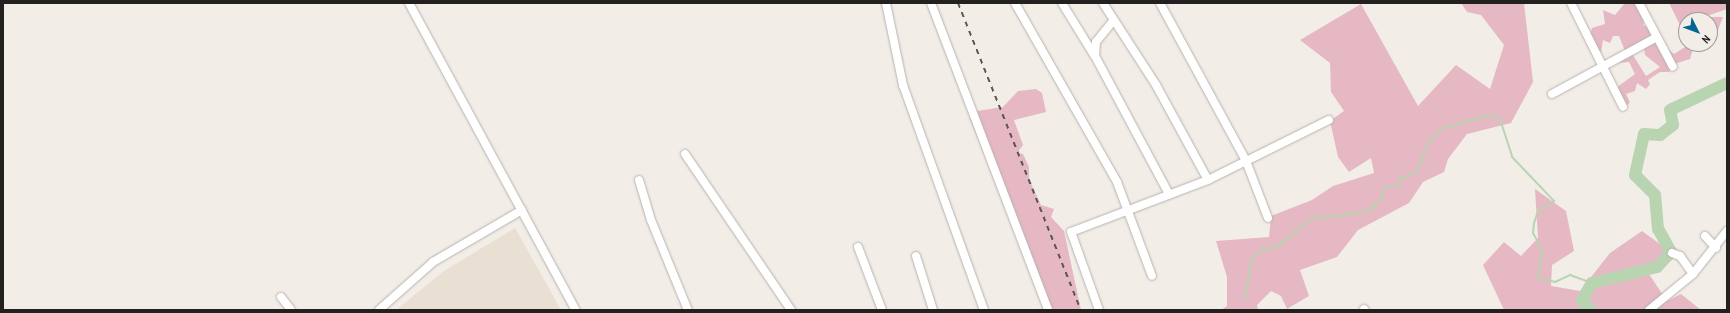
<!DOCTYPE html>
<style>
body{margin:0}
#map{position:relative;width:1730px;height:313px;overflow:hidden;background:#f2ede7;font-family:"Archivo Narrow",sans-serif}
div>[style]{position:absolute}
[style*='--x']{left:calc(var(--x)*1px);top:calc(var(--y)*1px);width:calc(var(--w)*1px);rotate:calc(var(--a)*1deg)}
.built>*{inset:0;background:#e9dfd3}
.green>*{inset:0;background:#e5b8c3}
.stream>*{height:2px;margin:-1px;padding:0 1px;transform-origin:1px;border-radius:1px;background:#b9d4b0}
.river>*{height:12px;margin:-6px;padding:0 6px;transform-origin:6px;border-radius:6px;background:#b9d4b0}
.roads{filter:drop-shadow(0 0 1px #b7b2ad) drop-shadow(0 0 1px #b7b2ad)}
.street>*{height:8px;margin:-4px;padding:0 4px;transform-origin:4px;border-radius:4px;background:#fff}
.rail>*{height:2px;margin-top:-1px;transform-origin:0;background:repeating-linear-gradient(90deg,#585653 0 5px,transparent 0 10px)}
span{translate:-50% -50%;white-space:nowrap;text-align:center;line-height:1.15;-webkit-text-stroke:3px #f2ede7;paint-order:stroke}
.frame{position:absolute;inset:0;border:4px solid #22211f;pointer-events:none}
.north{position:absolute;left:1678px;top:12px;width:40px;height:40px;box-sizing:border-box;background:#f2ede7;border:1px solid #9f9b97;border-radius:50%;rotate:132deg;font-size:11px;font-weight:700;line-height:16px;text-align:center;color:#22211f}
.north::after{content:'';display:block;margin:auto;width:14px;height:18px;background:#026594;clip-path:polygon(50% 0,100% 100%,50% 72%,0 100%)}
</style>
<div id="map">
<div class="built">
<i style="clip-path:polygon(515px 228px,561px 310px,396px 310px,444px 271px)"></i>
</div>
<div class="green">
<i style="clip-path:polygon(1461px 3px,1524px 3px,1533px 82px,1511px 123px,1467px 134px,1448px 159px,1444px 172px,1423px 182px,1409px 203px,1358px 230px,1337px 257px,1300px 270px,1309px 296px,1287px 309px,1281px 296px,1271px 291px,1257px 305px,1258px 310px,1221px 310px,1227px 306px,1227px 277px,1216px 241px,1269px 237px,1271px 216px,1312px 200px,1333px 186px,1374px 173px,1371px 158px,1349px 172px,1338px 157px,1330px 121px,1344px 111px,1331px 92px,1330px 63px,1300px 40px,1361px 4px,1418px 106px,1456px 65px,1490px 89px,1504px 45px,1481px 15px,1467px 12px)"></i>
<i style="clip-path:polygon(1625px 3px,1642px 4px,1646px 11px,1643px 25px,1658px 33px,1652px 36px,1657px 46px,1665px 47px,1674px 54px,1685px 47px,1693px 49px,1690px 59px,1674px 64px,1669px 72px,1660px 72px,1648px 80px,1650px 84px,1646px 89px,1637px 83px,1635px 91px,1626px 94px,1630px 102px,1626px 107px,1616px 88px,1635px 74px,1629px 62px,1617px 63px,1633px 55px,1646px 76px,1660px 67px,1645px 55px,1643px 41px,1625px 51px,1619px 36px,1613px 36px,1610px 43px,1603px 40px,1601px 53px,1590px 35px,1592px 28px,1605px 24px,1603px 10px,1615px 15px)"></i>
<i style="clip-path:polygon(1669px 3px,1727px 3px,1727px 9px,1704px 17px,1723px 17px,1718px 30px,1710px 36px,1710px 20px,1685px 20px,1685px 26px,1680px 25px)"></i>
<i style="clip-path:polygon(1036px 89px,1042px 93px,1046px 112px,1014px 120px,1023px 145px,1017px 153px,1023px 154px,1029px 167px,1029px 179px,1041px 205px,1054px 209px,1051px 217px,1064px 231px,1081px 310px,1051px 310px,970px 119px,970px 112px,1003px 107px,1018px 91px)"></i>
<i style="clip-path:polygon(1535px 189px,1566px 211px,1574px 251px,1552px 265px,1551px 286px,1580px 291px,1610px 253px,1642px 231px,1664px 247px,1664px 265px,1649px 274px,1667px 301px,1681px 294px,1701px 310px,1504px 310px,1483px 265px,1504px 242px,1521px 256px,1538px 238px)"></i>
</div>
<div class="stream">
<i style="--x:1245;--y:298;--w:40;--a:-80"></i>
<i style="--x:1252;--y:259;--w:15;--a:-42"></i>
<i style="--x:1263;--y:249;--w:14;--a:-8"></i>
<i style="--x:1277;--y:247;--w:43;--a:-40.3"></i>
<i style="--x:1310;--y:219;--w:60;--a:-7.7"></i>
<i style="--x:1369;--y:211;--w:18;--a:-45"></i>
<i style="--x:1382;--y:198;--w:10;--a:-79"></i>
<i style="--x:1384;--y:188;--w:15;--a:-11"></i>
<i style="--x:1399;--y:185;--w:6;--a:-90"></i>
<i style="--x:1399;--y:179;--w:18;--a:-19"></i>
<i style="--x:1416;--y:173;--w:32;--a:-68"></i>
<i style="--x:1428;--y:143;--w:19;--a:-47"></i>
<i style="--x:1441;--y:129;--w:50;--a:-16.3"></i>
<i style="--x:1489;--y:115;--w:12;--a:20"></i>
<i style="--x:1500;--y:119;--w:40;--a:72"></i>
<i style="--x:1512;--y:157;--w:61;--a:46.3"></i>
<i style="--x:1554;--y:201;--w:19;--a:148"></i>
<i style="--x:1538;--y:211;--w:13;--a:108"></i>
<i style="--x:1534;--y:223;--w:10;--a:96"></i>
<i style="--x:1533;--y:233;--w:18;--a:61"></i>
<i style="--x:1542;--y:249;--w:29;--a:98"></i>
<i style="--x:1538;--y:278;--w:17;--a:13"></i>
<i style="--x:1555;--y:282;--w:17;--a:-25"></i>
<i style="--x:1570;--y:275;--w:23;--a:20"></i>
</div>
<div class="river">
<i style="--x:1591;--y:310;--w:13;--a:-132"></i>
<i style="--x:1582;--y:300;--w:20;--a:-60"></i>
<i style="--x:1592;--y:283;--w:67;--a:-13.8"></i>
<i style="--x:1657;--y:267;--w:21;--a:-47"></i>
<i style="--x:1671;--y:252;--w:26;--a:-119"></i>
<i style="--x:1658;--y:229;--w:34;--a:-95"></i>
<i style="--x:1655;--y:195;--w:28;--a:-135"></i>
<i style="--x:1635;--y:175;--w:42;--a:-77.6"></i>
<i style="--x:1644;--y:134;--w:16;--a:4"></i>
<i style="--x:1660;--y:135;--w:16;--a:-38"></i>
<i style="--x:1673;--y:125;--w:15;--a:-101"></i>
<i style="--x:1670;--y:110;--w:63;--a:-25.3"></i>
</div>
<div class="roads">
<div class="street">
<i style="--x:409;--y:3;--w:349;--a:61.5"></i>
<i style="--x:886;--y:3;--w:84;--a:78.3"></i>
<i style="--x:903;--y:85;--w:239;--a:70.2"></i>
<i style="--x:931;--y:3;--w:329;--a:69.1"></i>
<i style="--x:1015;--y:3;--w:206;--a:60.3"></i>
<i style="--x:1117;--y:182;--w:100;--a:69.6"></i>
<i style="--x:1062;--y:3;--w:61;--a:58.4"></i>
<i style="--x:1103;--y:3;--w:98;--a:57.1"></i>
<i style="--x:1156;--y:85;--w:108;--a:61.3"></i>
<i style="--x:1160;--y:3;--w:180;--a:61.4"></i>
<i style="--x:1246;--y:161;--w:61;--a:68.9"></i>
<i style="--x:1571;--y:3;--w:116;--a:63.4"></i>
<i style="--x:1639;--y:3;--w:72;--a:62"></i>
<i style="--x:1113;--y:21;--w:27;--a:129"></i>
<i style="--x:1096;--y:42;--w:14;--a:94"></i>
<i style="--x:1095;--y:56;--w:157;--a:61.8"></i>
<i style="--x:1552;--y:94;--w:119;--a:-28.5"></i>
<i style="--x:685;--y:154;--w:189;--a:55.8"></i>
<i style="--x:639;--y:180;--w:42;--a:73.3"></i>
<i style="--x:651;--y:220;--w:97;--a:67.7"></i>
<i style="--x:1705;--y:236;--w:16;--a:47"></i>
<i style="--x:858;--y:247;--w:67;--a:69.1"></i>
<i style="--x:1672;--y:253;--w:9;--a:21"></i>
<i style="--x:1680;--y:256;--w:22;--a:54"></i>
<i style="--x:916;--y:256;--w:57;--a:72.5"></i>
<i style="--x:281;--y:297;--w:16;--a:52"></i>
<i style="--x:1364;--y:309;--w:1;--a:45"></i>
<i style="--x:379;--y:310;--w:72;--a:-41.6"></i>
<i style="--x:433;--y:262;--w:103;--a:-30.3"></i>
<i style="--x:1099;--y:310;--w:83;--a:-109.7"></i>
<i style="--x:1071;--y:232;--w:147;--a:-20.8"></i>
<i style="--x:1208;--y:180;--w:135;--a:-26.4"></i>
<i style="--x:1649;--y:310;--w:57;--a:-39.3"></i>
<i style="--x:1693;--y:274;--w:55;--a:-51.7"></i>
</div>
</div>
<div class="rail">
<i style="--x:958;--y:3;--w:331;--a:68.2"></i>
</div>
<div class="frame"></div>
<div class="north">N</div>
</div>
